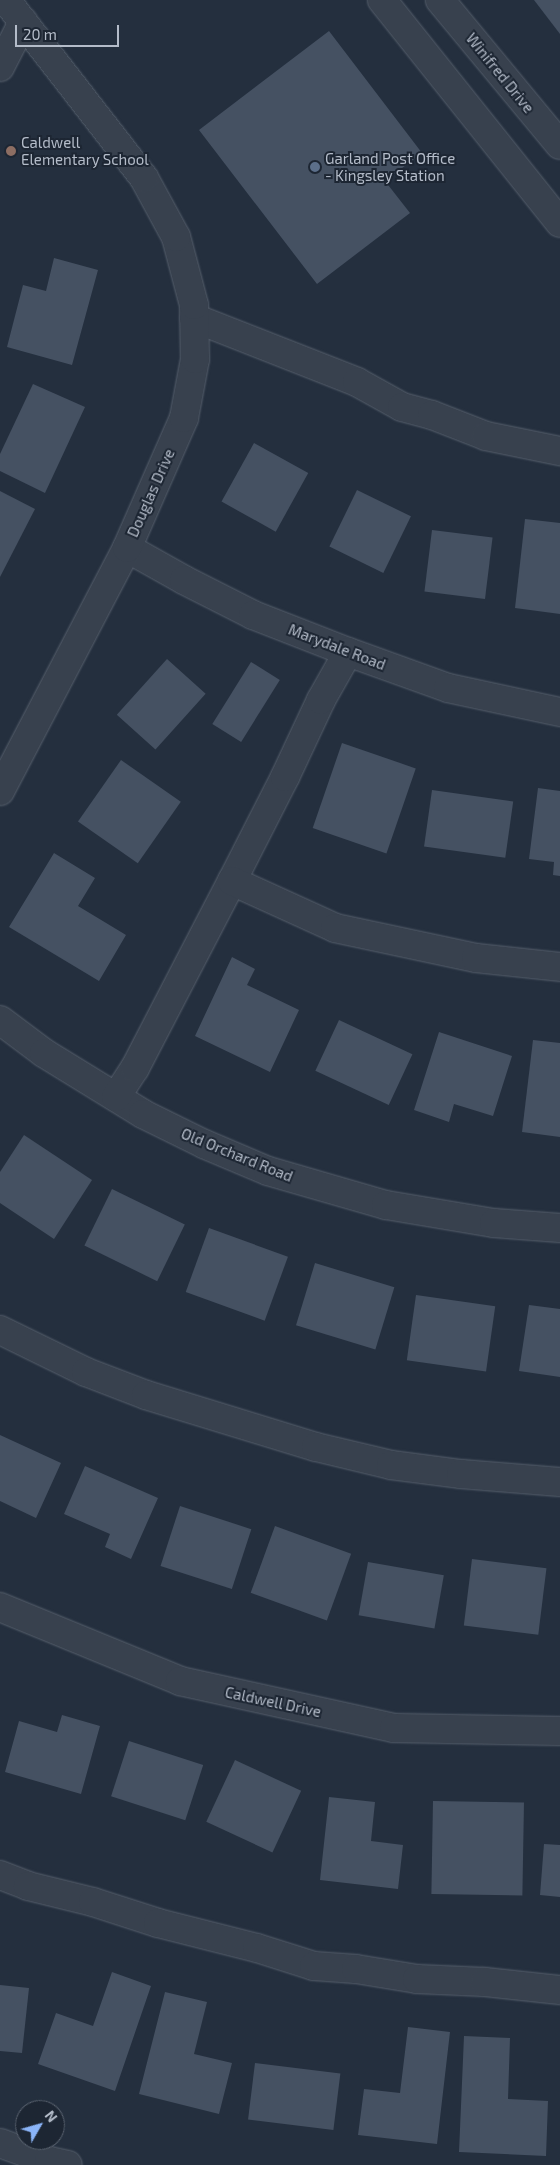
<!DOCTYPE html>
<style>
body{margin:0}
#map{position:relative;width:560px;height:2165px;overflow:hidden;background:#242f3e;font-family:"Exo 2",sans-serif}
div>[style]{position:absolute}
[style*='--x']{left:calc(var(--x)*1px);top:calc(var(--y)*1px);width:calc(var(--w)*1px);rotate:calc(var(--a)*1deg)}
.building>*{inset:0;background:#455162;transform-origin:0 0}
.roads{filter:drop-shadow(0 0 1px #565f6c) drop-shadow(0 0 1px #565f6c)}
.minor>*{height:28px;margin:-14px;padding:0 14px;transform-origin:14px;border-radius:14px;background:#38414e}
.dots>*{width:14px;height:14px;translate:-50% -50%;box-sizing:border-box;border:2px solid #1d2633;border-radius:50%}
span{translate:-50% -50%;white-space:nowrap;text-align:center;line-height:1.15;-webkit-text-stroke:4px #1d2633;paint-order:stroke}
.street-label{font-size:15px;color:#b4bcc9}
.poi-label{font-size:15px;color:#b4bcc9}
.left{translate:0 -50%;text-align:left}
.north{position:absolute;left:15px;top:2100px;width:50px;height:50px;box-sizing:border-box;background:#1d2633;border:1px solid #59626f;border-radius:50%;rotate:52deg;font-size:14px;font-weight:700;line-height:20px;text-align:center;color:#b4bcc9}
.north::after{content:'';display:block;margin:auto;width:18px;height:22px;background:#8ab4f8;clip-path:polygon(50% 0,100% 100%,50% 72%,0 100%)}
.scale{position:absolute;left:15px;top:25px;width:104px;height:22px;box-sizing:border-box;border:2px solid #b4bcc9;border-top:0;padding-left:6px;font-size:15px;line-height:18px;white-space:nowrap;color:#b4bcc9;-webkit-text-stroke:4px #1d2633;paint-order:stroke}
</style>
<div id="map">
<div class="building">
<i style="clip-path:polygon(534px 0,560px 0,560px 34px)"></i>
<i style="clip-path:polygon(329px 31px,422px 153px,385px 181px,410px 213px,317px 284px,199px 130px)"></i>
<i style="clip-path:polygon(54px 258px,98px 270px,72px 365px,7px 347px,23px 285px,46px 291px)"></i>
<i style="clip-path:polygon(33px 384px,85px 407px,45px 493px,0 471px,0 454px)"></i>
<i style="left:254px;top:443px;width:62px;height:67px;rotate:29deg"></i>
<i style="left:357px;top:490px;width:60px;height:63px;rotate:26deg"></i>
<i style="clip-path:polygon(0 491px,35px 509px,0 577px)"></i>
<i style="clip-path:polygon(525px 519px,560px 523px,560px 614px,515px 608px)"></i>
<i style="left:432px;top:530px;width:61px;height:62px;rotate:7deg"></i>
<i style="left:167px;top:659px;width:52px;height:75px;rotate:42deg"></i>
<i style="left:251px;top:662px;width:34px;height:73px;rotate:32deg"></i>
<i style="left:342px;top:743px;width:78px;height:90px;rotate:19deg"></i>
<i style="left:121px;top:760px;width:73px;height:75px;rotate:35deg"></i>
<i style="clip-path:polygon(538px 788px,560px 791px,560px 876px,553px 875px,554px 862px,529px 859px)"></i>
<i style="left:432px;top:790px;width:82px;height:57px;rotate:8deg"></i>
<i style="clip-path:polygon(54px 853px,95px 878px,78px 906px,126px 935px,99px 981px,9px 927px)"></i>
<i style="clip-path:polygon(232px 957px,255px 969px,247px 985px,299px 1010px,270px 1072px,195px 1036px)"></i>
<i style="left:339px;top:1020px;width:81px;height:56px;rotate:25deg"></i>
<i style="clip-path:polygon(439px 1032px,512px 1056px,493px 1116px,454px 1104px,449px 1122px,414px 1110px)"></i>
<i style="clip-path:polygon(533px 1040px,560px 1043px,560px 1137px,522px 1132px)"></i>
<i style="clip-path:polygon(24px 1135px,92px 1180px,54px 1239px,0 1203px,0 1172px)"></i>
<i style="left:112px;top:1189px;width:81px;height:63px;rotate:26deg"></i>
<i style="left:209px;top:1228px;width:84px;height:68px;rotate:20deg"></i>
<i style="left:315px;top:1263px;width:83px;height:65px;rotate:17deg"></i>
<i style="left:416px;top:1295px;width:80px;height:66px;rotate:8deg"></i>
<i style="clip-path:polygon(529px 1305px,560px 1309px,560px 1377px,519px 1371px)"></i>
<i style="clip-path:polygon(0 1435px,61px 1463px,36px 1518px,0 1501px)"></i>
<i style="clip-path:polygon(85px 1466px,158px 1498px,131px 1559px,105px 1547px,110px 1534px,64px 1514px)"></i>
<i style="left:180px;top:1506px;width:75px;height:63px;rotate:18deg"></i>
<i style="left:275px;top:1526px;width:81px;height:71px;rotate:20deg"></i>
<i style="left:472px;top:1559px;width:75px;height:67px;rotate:7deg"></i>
<i style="left:368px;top:1562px;width:77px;height:54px;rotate:10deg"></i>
<i style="clip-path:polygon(62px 1715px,100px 1726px,81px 1794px,5px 1772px,19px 1721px,57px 1732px)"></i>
<i style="left:129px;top:1741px;width:78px;height:58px;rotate:18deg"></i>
<i style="left:235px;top:1760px;width:73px;height:68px;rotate:25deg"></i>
<i style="clip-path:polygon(329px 1797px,375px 1802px,371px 1841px,403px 1845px,398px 1889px,320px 1880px)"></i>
<i style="left:433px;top:1801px;width:91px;height:93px;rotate:1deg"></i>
<i style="clip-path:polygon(544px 1844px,560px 1845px,560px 1897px,540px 1895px)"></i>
<i style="clip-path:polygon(112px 1972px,151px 1986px,115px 2091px,38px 2064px,56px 2013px,93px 2026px)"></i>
<i style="clip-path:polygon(0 1985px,29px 1988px,22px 2053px,0 2051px)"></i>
<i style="clip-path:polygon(165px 1992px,207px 2002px,194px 2054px,232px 2063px,219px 2114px,139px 2094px)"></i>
<i style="clip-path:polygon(408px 2027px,450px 2032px,437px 2144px,358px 2135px,364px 2089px,400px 2093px)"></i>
<i style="clip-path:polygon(464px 2036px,510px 2038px,508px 2099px,548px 2101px,546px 2156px,459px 2152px)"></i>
<i style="left:255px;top:2063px;width:86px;height:57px;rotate:7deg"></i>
</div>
<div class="roads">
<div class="minor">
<i style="--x:382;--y:0;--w:285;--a:51.4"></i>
<i style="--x:440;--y:0;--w:188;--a:50.4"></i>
<i style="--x:0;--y:67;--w:51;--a:-62.9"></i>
<i style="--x:194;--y:318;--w:175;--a:21.4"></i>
<i style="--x:357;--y:382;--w:51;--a:29.1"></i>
<i style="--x:402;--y:407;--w:31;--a:15"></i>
<i style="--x:432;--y:415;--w:58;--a:21.3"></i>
<i style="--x:486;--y:436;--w:76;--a:11.5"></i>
<i style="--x:127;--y:548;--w:65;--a:29.3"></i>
<i style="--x:184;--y:580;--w:77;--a:26.9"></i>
<i style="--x:253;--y:615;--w:102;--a:21.3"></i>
<i style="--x:348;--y:652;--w:106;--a:19.8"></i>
<i style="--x:448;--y:688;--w:115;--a:12.1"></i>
<i style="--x:0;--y:791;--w:274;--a:-62.4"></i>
<i style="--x:127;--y:548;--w:142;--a:-66.3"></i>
<i style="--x:184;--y:418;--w:60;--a:-79.4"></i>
<i style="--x:195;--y:359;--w:54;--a:-91.1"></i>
<i style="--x:194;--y:305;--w:70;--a:-104.8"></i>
<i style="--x:176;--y:237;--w:67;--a:-118.5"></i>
<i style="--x:144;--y:178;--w:225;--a:-127.8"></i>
<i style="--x:232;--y:881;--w:117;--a:-63"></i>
<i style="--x:285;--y:777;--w:85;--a:-64.9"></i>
<i style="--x:321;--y:700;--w:55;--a:-60.6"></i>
<i style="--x:0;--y:1020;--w:55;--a:36.9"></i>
<i style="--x:44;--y:1053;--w:116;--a:31.6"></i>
<i style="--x:143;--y:1114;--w:68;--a:26.2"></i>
<i style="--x:204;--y:1144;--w:69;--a:22.9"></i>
<i style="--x:268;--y:1171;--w:123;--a:16.1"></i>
<i style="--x:386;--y:1205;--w:109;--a:9.5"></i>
<i style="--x:494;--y:1223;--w:66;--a:4.3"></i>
<i style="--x:116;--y:1097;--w:35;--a:-57"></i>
<i style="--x:135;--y:1068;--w:211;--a:-62.6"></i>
<i style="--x:232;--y:881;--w:113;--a:24.5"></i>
<i style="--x:335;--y:928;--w:144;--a:12"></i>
<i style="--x:476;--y:958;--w:84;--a:6.1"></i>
<i style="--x:0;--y:1330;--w:96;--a:26"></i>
<i style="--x:86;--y:1372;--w:64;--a:21"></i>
<i style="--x:146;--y:1395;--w:178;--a:17"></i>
<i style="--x:316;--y:1447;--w:77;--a:13.5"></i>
<i style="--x:391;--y:1465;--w:71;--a:7.3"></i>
<i style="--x:461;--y:1474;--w:99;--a:4.6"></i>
<i style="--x:0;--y:1607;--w:195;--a:22.3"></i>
<i style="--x:180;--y:1681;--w:219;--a:12.4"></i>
<i style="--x:394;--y:1728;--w:166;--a:1"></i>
<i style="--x:0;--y:1875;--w:30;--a:21"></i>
<i style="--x:28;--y:1886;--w:67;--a:13.8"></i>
<i style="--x:93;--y:1902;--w:68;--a:17.9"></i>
<i style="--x:158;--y:1923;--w:102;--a:14.2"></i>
<i style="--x:257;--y:1948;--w:60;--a:17.5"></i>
<i style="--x:314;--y:1966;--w:42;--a:4.1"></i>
<i style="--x:356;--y:1969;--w:62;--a:9.3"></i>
<i style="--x:417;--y:1979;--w:68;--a:2.5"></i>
<i style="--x:485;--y:1982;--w:75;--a:6.1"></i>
<i style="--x:0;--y:2143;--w:52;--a:20.2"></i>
<i style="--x:49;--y:2161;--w:19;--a:12"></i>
</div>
</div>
<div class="dots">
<i style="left:11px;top:151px;background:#8d6e63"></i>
<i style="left:315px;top:167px;background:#5c6f8a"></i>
</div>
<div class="street-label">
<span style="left:500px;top:73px;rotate:51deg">Winifred Drive</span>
<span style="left:151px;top:493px;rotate:-66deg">Douglas Drive</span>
<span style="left:337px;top:647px;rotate:21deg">Marydale Road</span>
<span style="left:237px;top:1155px;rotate:22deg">Old Orchard Road</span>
<span style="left:273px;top:1702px;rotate:12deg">Caldwell Drive</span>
</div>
<div class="poi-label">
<span class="left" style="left:21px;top:151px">Caldwell<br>Elementary School</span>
<span class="left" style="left:325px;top:167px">Garland Post Office<br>- Kingsley Station</span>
</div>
<div class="north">N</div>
<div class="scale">20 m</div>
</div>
